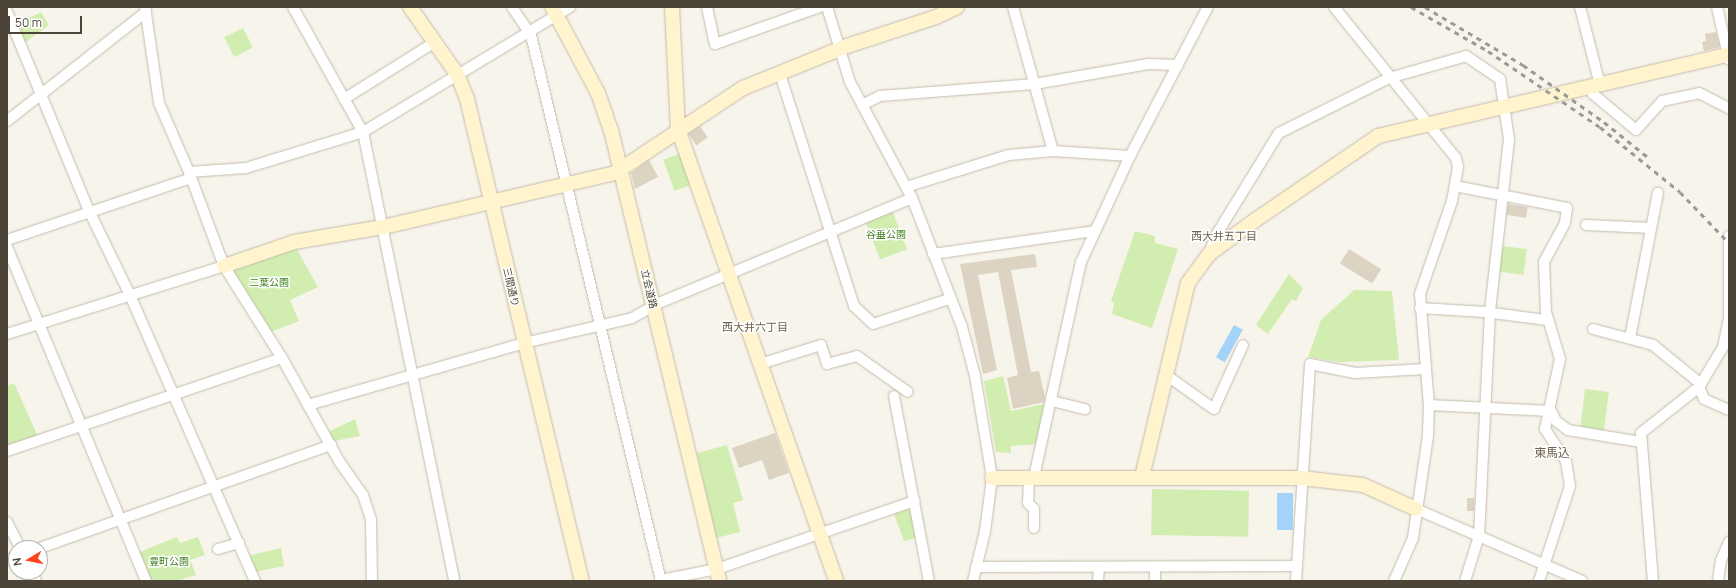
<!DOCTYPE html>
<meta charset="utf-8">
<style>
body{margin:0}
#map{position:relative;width:1736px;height:588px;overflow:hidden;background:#f7f4eb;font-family:Manrope,"Noto Sans JP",sans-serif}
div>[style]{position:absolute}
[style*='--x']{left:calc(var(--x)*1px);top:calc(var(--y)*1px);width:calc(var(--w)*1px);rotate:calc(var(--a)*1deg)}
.green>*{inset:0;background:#d1eeb0;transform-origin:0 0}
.water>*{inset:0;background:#a3d3f8;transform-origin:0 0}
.building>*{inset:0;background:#ddd3c2;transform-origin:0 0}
.roads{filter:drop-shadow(0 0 1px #c4bcac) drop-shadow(0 0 1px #c4bcac)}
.street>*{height:10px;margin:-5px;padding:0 5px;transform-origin:5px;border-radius:5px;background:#fff}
.secondary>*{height:14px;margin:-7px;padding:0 7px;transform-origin:7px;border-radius:7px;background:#fff4cd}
.rail>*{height:3px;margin-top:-1.5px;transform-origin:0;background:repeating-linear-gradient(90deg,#9a9a9a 0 5px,transparent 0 10px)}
span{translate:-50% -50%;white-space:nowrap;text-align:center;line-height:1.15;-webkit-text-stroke:3px #fff;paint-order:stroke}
.park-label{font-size:10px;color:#428022}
.street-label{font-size:10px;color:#4c4537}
.neighbourhood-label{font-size:11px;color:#70634d}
.quarter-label{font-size:12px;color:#70634d}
.frame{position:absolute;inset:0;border:8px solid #4c4537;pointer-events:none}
.north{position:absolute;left:8px;top:540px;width:40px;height:40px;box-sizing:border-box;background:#fff;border:1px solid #b7b5af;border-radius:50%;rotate:260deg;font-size:11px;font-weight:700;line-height:16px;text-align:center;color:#4c4537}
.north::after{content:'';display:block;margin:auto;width:14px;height:18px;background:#ff431a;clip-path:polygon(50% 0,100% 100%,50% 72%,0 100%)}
.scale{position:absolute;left:8px;top:16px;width:74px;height:18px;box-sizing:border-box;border:2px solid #4c4537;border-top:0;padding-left:5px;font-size:12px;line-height:14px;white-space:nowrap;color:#4c4537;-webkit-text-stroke:3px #fff;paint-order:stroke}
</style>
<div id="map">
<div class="green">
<i style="clip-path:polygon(41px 12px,49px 25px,23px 44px,15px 24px,27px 15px,29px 18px)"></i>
<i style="left:243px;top:28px;width:22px;height:21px;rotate:63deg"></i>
<i style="left:682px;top:153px;width:33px;height:20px;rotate:70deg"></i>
<i style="left:892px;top:210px;width:42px;height:29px;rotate:69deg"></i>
<i style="clip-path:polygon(1135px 231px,1155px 236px,1155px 243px,1178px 249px,1152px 328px,1112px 314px,1114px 303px,1111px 301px)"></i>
<i style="clip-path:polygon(295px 246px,318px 287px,290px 300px,299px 321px,268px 333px,231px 267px)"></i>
<i style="left:1502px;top:246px;width:25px;height:26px;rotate:7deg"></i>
<i style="clip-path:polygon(1289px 274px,1303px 288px,1296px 301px,1292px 299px,1268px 334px,1256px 325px)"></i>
<i style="clip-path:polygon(1354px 290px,1392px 291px,1399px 360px,1339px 362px,1308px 357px,1321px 320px)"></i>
<i style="clip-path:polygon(1003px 376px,1011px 411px,1048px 403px,1038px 444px,1011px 446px,1011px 453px,996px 452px,984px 381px)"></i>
<i style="clip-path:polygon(14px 383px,38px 437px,7px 447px,7px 386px)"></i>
<i style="left:1585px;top:389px;width:24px;height:40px;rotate:7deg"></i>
<i style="clip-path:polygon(355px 419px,360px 436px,334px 441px,328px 432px)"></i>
<i style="clip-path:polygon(727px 445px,743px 500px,733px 503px,740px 532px,716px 538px,697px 453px)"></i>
<i style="left:1152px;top:489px;width:97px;height:46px;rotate:1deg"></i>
<i style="clip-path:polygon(912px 508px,917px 538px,904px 541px,894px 514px)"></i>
<i style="clip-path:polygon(177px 537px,180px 543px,198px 537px,205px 555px,190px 560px,196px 575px,176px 581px,149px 581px,137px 553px)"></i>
<i style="clip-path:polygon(281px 548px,284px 566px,255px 572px,247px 556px)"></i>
</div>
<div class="water">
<i style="left:1234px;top:325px;width:10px;height:37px;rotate:29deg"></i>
<i style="left:1277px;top:493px;width:16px;height:37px"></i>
</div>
<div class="building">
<i style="clip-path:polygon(1716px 32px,1720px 47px,1704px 51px,1702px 42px,1706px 41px,1705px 34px)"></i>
<i style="left:700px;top:126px;width:14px;height:14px;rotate:56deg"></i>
<i style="clip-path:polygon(649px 160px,658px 177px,635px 189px,631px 173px)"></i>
<i style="left:1508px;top:204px;width:20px;height:11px;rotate:9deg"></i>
<i style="left:1349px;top:249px;width:38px;height:17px;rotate:32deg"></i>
<i style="clip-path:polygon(1035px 254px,1037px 267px,1011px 270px,1031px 372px,1039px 371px,1045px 397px,1044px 402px,1013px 409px,1007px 378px,1018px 375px,998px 272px,978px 275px,997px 370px,983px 374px,960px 264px)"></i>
<i style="clip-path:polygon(775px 433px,789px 473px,769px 480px,762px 460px,739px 468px,732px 448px)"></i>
<i style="left:1467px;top:498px;width:7px;height:13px"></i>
</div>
<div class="roads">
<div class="street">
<i style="--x:145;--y:7;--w:97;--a:81.7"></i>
<i style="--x:159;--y:103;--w:75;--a:66.5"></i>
<i style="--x:189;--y:172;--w:100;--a:69.6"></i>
<i style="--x:224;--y:266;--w:109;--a:57.8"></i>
<i style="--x:282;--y:358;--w:118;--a:61"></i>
<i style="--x:339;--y:461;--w:42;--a:54.8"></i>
<i style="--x:363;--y:495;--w:25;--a:72"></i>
<i style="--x:371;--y:519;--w:62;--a:89.1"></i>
<i style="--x:293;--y:7;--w:143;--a:60.8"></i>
<i style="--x:363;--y:132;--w:458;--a:78.5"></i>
<i style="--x:512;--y:7;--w:34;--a:56"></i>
<i style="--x:531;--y:35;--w:561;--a:76.61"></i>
<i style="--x:707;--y:7;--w:38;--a:78"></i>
<i style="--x:715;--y:44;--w:111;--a:-19.4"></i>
<i style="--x:827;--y:7;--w:78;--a:73"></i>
<i style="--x:850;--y:82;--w:132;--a:61.9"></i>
<i style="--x:912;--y:198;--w:138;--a:68.8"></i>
<i style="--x:962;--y:327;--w:51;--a:75.1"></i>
<i style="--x:975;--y:376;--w:103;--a:80.5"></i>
<i style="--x:992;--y:478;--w:53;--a:97.5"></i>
<i style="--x:985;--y:531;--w:51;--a:103.5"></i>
<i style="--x:1013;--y:7;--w:149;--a:74.5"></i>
<i style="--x:1334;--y:7;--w:194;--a:51.1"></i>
<i style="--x:1456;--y:158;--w:9;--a:77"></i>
<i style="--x:1458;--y:167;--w:35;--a:100"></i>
<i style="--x:1452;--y:201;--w:98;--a:109"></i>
<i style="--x:1420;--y:294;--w:111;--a:85.4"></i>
<i style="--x:1429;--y:405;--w:31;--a:92"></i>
<i style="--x:1428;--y:436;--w:103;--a:98.4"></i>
<i style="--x:1413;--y:538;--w:47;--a:113.8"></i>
<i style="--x:1580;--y:7;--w:81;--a:75.6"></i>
<i style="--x:1717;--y:7;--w:54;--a:77.2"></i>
<i style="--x:7;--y:12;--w:217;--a:67.6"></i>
<i style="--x:90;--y:213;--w:91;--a:64"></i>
<i style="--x:130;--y:295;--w:312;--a:66.4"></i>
<i style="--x:780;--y:74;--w:244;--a:72.3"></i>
<i style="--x:854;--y:306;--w:26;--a:43"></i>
<i style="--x:873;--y:324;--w:80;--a:-18.2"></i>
<i style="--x:1590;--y:87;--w:8;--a:67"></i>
<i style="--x:1593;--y:94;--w:56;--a:39.9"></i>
<i style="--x:1636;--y:130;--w:39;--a:-48"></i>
<i style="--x:1662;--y:101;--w:38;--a:-12"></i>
<i style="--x:1699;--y:93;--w:34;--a:27"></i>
<i style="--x:344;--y:99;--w:107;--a:-32.1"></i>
<i style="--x:862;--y:105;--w:20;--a:-27"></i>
<i style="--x:880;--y:96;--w:155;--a:-4.4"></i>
<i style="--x:1035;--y:84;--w:115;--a:-10"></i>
<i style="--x:1148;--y:64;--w:30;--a:2"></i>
<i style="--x:7;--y:121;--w:177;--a:-38.1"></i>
<i style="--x:189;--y:172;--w:57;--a:-4"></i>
<i style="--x:246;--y:168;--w:122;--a:-17.1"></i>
<i style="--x:363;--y:132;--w:242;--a:-31.1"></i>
<i style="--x:1455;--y:186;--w:114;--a:11.1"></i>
<i style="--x:1567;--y:208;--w:15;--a:98"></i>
<i style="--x:1565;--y:223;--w:44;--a:118.3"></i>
<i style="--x:1544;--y:262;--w:50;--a:87.7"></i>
<i style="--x:1546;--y:312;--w:49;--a:73.4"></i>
<i style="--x:1560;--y:359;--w:72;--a:102.1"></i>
<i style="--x:1545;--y:429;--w:38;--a:57"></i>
<i style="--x:1566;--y:461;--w:25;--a:81"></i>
<i style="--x:1570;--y:486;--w:100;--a:108.1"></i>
<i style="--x:906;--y:187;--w:108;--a:-17.3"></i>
<i style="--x:1009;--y:155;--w:44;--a:-5.2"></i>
<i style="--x:1053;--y:151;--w:77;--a:3.7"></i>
<i style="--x:1586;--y:225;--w:65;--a:2.6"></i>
<i style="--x:7;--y:240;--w:194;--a:-18.6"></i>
<i style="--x:7;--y:247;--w:362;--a:67.4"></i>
<i style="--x:1209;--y:253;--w:23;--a:-67"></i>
<i style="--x:1218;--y:232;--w:116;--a:-58.4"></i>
<i style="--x:1279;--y:133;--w:123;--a:-26.6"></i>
<i style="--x:1389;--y:78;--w:80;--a:-15.9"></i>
<i style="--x:1466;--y:56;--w:41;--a:34.1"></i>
<i style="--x:1500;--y:79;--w:61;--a:81.5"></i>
<i style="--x:1509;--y:139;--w:174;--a:96.3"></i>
<i style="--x:1490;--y:312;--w:224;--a:92.8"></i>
<i style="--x:1479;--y:536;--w:47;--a:107.3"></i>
<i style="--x:933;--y:254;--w:164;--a:-8.1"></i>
<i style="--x:1420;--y:308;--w:65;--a:3.5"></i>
<i style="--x:1485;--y:312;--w:63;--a:7.4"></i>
<i style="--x:1593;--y:329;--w:62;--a:14.9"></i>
<i style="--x:1653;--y:345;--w:62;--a:39.1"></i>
<i style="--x:7;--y:334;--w:227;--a:-17.4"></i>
<i style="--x:1630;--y:338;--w:148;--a:-79.1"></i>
<i style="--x:760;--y:364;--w:64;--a:-17.3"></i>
<i style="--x:821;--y:345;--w:20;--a:72"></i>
<i style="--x:827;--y:364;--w:31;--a:-15"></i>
<i style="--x:857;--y:356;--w:62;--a:35.2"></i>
<i style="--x:1166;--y:375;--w:59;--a:35.3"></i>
<i style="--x:1214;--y:409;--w:70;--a:-65.6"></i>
<i style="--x:1699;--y:387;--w:13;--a:67"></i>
<i style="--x:1704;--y:399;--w:27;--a:24"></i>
<i style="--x:894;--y:396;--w:188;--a:79.3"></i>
<i style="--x:1052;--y:401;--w:34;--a:14"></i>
<i style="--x:308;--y:405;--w:225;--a:-16"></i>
<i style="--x:524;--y:343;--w:111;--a:-13"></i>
<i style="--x:632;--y:318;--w:31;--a:-29"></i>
<i style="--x:659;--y:303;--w:274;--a:-22.5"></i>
<i style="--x:1429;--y:405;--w:122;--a:2.8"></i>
<i style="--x:1551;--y:411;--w:11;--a:63"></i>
<i style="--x:1556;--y:421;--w:15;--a:37"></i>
<i style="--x:1568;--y:430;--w:74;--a:9.3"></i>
<i style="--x:7;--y:451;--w:290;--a:-18.7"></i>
<i style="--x:1029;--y:477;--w:26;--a:92"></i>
<i style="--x:1028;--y:503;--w:8;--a:45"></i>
<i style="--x:1034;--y:509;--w:19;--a:90"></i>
<i style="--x:1034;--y:477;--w:220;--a:-77.7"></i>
<i style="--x:1081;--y:262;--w:117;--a:-65.2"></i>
<i style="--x:1130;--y:156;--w:168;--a:-62.4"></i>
<i style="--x:1416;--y:509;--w:181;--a:23.4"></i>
<i style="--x:7;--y:522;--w:29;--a:63"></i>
<i style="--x:40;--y:548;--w:309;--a:-19.5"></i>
<i style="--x:218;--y:549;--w:22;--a:-16"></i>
<i style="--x:7;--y:560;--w:9;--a:-18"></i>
<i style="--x:976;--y:567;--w:321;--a:-0.2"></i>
<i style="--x:32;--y:572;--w:10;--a:66"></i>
<i style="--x:661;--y:580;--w:57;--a:-11.1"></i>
<i style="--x:717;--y:569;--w:209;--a:-19"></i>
<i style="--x:1098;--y:581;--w:13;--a:-86"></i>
<i style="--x:1155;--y:581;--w:14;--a:-90"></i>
<i style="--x:1296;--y:581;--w:217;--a:-86.3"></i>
<i style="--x:1310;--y:364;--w:46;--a:11.3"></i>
<i style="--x:1355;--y:373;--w:70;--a:-3.3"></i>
<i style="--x:1653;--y:581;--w:148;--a:-94.6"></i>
<i style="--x:1641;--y:433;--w:74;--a:-38.4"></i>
<i style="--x:1699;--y:387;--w:47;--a:-59"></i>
<i style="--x:1723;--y:347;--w:30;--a:-78"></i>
<i style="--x:1729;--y:318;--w:82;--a:-90"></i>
<i style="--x:1718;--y:581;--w:21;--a:-82"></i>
<i style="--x:1721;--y:560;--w:20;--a:-66"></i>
</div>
<div class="secondary">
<i style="--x:410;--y:7;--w:82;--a:55"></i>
<i style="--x:457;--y:74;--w:27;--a:68"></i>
<i style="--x:467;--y:99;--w:496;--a:76.6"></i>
<i style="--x:552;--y:7;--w:98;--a:61.9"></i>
<i style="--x:598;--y:93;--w:39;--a:71"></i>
<i style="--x:611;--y:130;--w:464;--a:76.5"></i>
<i style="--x:672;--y:7;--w:122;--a:87.2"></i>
<i style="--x:678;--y:129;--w:479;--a:70.7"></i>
<i style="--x:224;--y:266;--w:74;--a:-18.9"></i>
<i style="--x:294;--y:242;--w:90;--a:-9.6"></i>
<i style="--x:383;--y:227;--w:238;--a:-13.1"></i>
<i style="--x:615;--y:173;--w:154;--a:-33.6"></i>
<i style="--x:743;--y:88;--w:112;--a:-22"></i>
<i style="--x:847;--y:46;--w:94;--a:-18"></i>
<i style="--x:936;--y:17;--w:23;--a:-25"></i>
<i style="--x:1142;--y:477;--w:199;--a:-76.7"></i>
<i style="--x:1188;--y:283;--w:36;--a:-54"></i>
<i style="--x:1209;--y:254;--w:56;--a:-36.3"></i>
<i style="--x:1254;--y:221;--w:150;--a:-34.4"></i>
<i style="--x:1378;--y:136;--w:360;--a:-13.1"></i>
<i style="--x:992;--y:478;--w:309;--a:0"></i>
<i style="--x:1301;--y:478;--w:62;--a:6.4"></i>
<i style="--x:1363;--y:485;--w:58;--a:24.4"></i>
</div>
</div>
<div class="rail">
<i style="--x:1411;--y:7;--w:89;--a:29.7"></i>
<i style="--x:1488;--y:51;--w:135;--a:34.2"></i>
<i style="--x:1600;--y:127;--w:103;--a:39.1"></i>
<i style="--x:1680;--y:192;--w:71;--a:46.1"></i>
<i style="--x:1425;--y:7;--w:114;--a:30.6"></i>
<i style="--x:1523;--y:65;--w:99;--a:35.1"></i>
<i style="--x:1604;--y:122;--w:58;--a:38.7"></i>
</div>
<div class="park-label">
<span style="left:886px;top:235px">谷垂公園</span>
<span style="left:269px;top:283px">二葉公園</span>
<span style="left:169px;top:562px">豊町公園</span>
</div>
<div class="street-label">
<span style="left:511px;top:287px;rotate:77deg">三間通り</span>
<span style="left:649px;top:289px;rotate:77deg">立会道路</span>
</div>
<div class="neighbourhood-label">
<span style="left:1224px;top:236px">西大井五丁目</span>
<span style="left:755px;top:327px">西大井六丁目</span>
</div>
<div class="quarter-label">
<span style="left:1552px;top:453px">東馬込</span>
</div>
<div class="frame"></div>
<div class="north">N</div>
<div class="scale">50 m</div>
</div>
